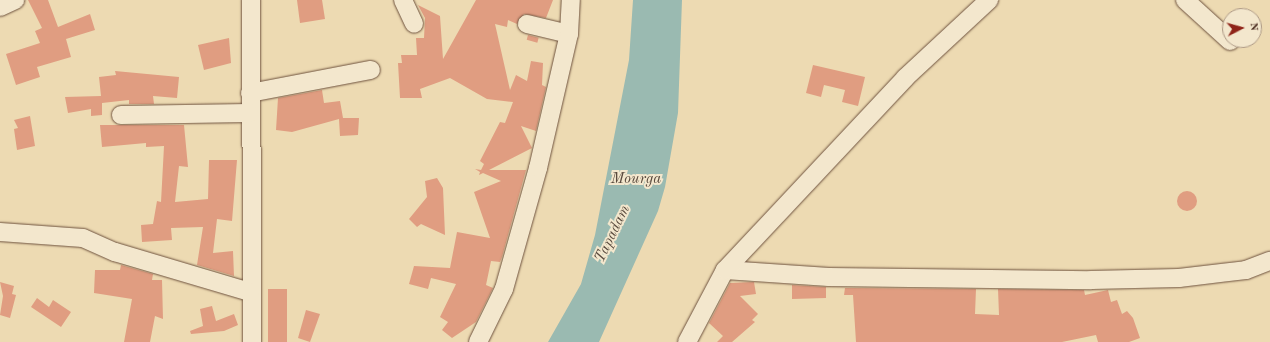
<!DOCTYPE html>
<style>
body{margin:0}
#map{position:relative;width:1270px;height:342px;overflow:hidden;background:#eddab2;font-family:"Old Standard TT",serif}
div>[style]{position:absolute}
[style*='--x']{left:calc(var(--x)*1px);top:calc(var(--y)*1px);width:calc(var(--w)*1px);rotate:calc(var(--a)*1deg)}
.water>*{inset:0;background:#9abab1}
.building>*{inset:0;background:#e09d81;transform-origin:0 0}
.round{border-radius:50%}
.roads{filter:drop-shadow(0 0 1px #6e523e) drop-shadow(0 0 1px #6e523e)}
.minor>*{height:18px;margin:-9px;padding:0 9px;transform-origin:9px;border-radius:9px;background:#f3e7cd}
span{translate:-50% -50%;white-space:nowrap;text-align:center;line-height:1.15;-webkit-text-stroke:4px #f3e7cd;paint-order:stroke}
.water-label{font-size:15px;color:#594a3e;font-style:italic}
.north{position:absolute;left:1222px;top:8px;width:40px;height:40px;box-sizing:border-box;background:#f3e7cd;border:1px solid #ad9985;border-radius:50%;rotate:84deg;font-size:11px;font-weight:700;line-height:16px;text-align:center;color:#432418}
.north::after{content:'';display:block;margin:auto;width:14px;height:18px;background:#8f2418;clip-path:polygon(50% 0,100% 100%,50% 72%,0 100%)}
</style>
<div id="map">
<div class="water">
<i style="clip-path:polygon(633px 0,682px 0,678px 113px,665px 187px,658px 211px,599px 342px,548px 342px,581px 284px,595px 235px,629px 60px)"></i>
</div>
<div class="building">
<i style="clip-path:polygon(28px 0,48px 0,58px 27px,90px 14px,95px 30px,66px 39px,71px 57px,37px 67px,40px 77px,16px 85px,6px 54px,40px 43px,35px 31px,42px 28px)"></i>
<i style="clip-path:polygon(297px 0,322px 0,325px 19px,300px 23px)"></i>
<i style="clip-path:polygon(476px 0,553px 0,546px 18px,524px 14px,517px 24px,508px 20px,507px 27px,495px 24px,510px 90px,516px 75px,527px 81px,531px 61px,543px 63px,542px 85px,546px 87px,536px 131px,521px 126px,532px 148px,489px 170px,526px 170px,502px 257px,500px 262px,491px 261px,486px 285px,493px 288px,476px 322px,452px 338px,442px 330px,448px 322px,440px 317px,456px 284px,431px 278px,428px 289px,409px 284px,414px 266px,450px 268px,457px 232px,490px 238px,474px 192px,501px 181px,483px 173px,479px 175px,480px 172px,475px 169px,481px 170px,484px 164px,480px 161px,500px 122px,505px 123px,513px 102px,487px 99px,450px 78px,420px 89px,422px 98px,400px 98px,398px 63px,402px 63px,401px 55px,417px 55px,416px 38px,424px 38px,425px 18px,418px 5px,440px 16px,443px 59px)"></i>
<i style="left:528px;top:35px;width:11px;height:5px;rotate:15deg"></i>
<i style="clip-path:polygon(229px 38px,231px 63px,204px 70px,198px 45px)"></i>
<i style="clip-path:polygon(813px 65px,865px 77px,858px 106px,842px 102px,845px 90px,824px 85px,821px 97px,806px 93px)"></i>
<i style="clip-path:polygon(115px 71px,179px 77px,177px 98px,153px 96px,154px 104px,129px 104px,129px 100px,102px 103px,102px 115px,91px 116px,91px 109px,68px 113px,65px 97px,101px 96px,99px 77px,116px 75px)"></i>
<i style="clip-path:polygon(322px 90px,324px 103px,340px 101px,343px 118px,359px 118px,358px 135px,340px 136px,339px 119px,292px 132px,276px 130px,278px 98px)"></i>
<i style="clip-path:polygon(30px 116px,35px 146px,17px 150px,14px 129px,18px 128px,14px 120px)"></i>
<i style="clip-path:polygon(100px 125px,184px 125px,188px 167px,179px 166px,175px 202px,208px 199px,209px 160px,237px 160px,232px 221px,217px 219px,213px 253px,233px 251px,234px 276px,197px 265px,203px 227px,171px 228px,172px 240px,142px 242px,141px 225px,153px 224px,157px 201px,161px 202px,164px 146px,146px 147px,146px 143px,102px 147px)"></i>
<i style="clip-path:polygon(437px 178px,443px 188px,445px 235px,421px 224px,417px 227px,409px 219px,427px 197px,425px 181px)"></i>
<i class="round" style="left:1177px;top:191px;width:20px;height:20px"></i>
<i style="clip-path:polygon(121px 265px,153px 274px,152px 280px,162px 280px,163px 319px,155px 316px,150px 342px,124px 342px,132px 299px,94px 293px,95px 270px,120px 270px)"></i>
<i style="clip-path:polygon(0 282px,14px 286px,12px 294px,16px 295px,10px 318px,0 315px,3px 296px)"></i>
<i style="clip-path:polygon(754px 282px,756px 294px,740px 296px,758px 314px,752px 320px,755px 322px,732px 342px,717px 342px,723px 336px,709px 323px,730px 283px)"></i>
<i style="clip-path:polygon(792px 285px,826px 287px,826px 298px,792px 299px)"></i>
<i style="clip-path:polygon(845px 288px,976px 289px,975px 314px,999px 315px,998px 289px,1084px 290px,1085px 295px,1108px 290px,1111px 302px,1117px 300px,1122px 314px,1127px 311px,1133px 318px,1140px 338px,1129px 342px,1098px 342px,1096px 335px,1062px 342px,856px 342px,853px 295px,844px 295px)"></i>
<i style="left:268px;top:289px;width:19px;height:53px"></i>
<i style="clip-path:polygon(37px 298px,49px 307px,53px 300px,71px 312px,61px 327px,31px 307px)"></i>
<i style="clip-path:polygon(212px 306px,216px 321px,234px 314px,238px 325px,224px 331px,191px 334px,190px 331px,203px 326px,200px 309px)"></i>
<i style="clip-path:polygon(306px 310px,320px 314px,310px 342px,298px 338px)"></i>
</div>
<div class="roads">
<div class="minor">
<i style="--x:251;--y:0;--w:342;--a:89.8"></i>
<i style="--x:403;--y:0;--w:26;--a:65"></i>
<i style="--x:1185;--y:0;--w:61;--a:42.3"></i>
<i style="--x:0;--y:7;--w:17;--a:-25"></i>
<i style="--x:527;--y:24;--w:43;--a:13.4"></i>
<i style="--x:250;--y:93;--w:123;--a:-10.8"></i>
<i style="--x:121;--y:115;--w:128;--a:-0.9"></i>
<i style="--x:0;--y:232;--w:83;--a:4.1"></i>
<i style="--x:83;--y:238;--w:35;--a:24"></i>
<i style="--x:115;--y:252;--w:141;--a:16.5"></i>
<i style="--x:725;--y:270;--w:104;--a:3.9"></i>
<i style="--x:829;--y:277;--w:262;--a:0.7"></i>
<i style="--x:1091;--y:280;--w:88;--a:-1.3"></i>
<i style="--x:1179;--y:278;--w:67;--a:-6.8"></i>
<i style="--x:1246;--y:270;--w:26;--a:-21"></i>
<i style="--x:478;--y:342;--w:59;--a:-63.9"></i>
<i style="--x:504;--y:289;--w:126;--a:-74.3"></i>
<i style="--x:538;--y:168;--w:138;--a:-77"></i>
<i style="--x:569;--y:34;--w:34;--a:-87"></i>
<i style="--x:687;--y:342;--w:81;--a:-62.2"></i>
<i style="--x:725;--y:270;--w:263;--a:-46.8"></i>
<i style="--x:905;--y:78;--w:115;--a:-42.9"></i>
</div>
</div>
<div class="water-label">
<span style="left:636px;top:180px">Mourga</span>
<span style="left:613px;top:234px;rotate:-64deg">Tapadam</span>
</div>
<div class="north">N</div>
</div>
